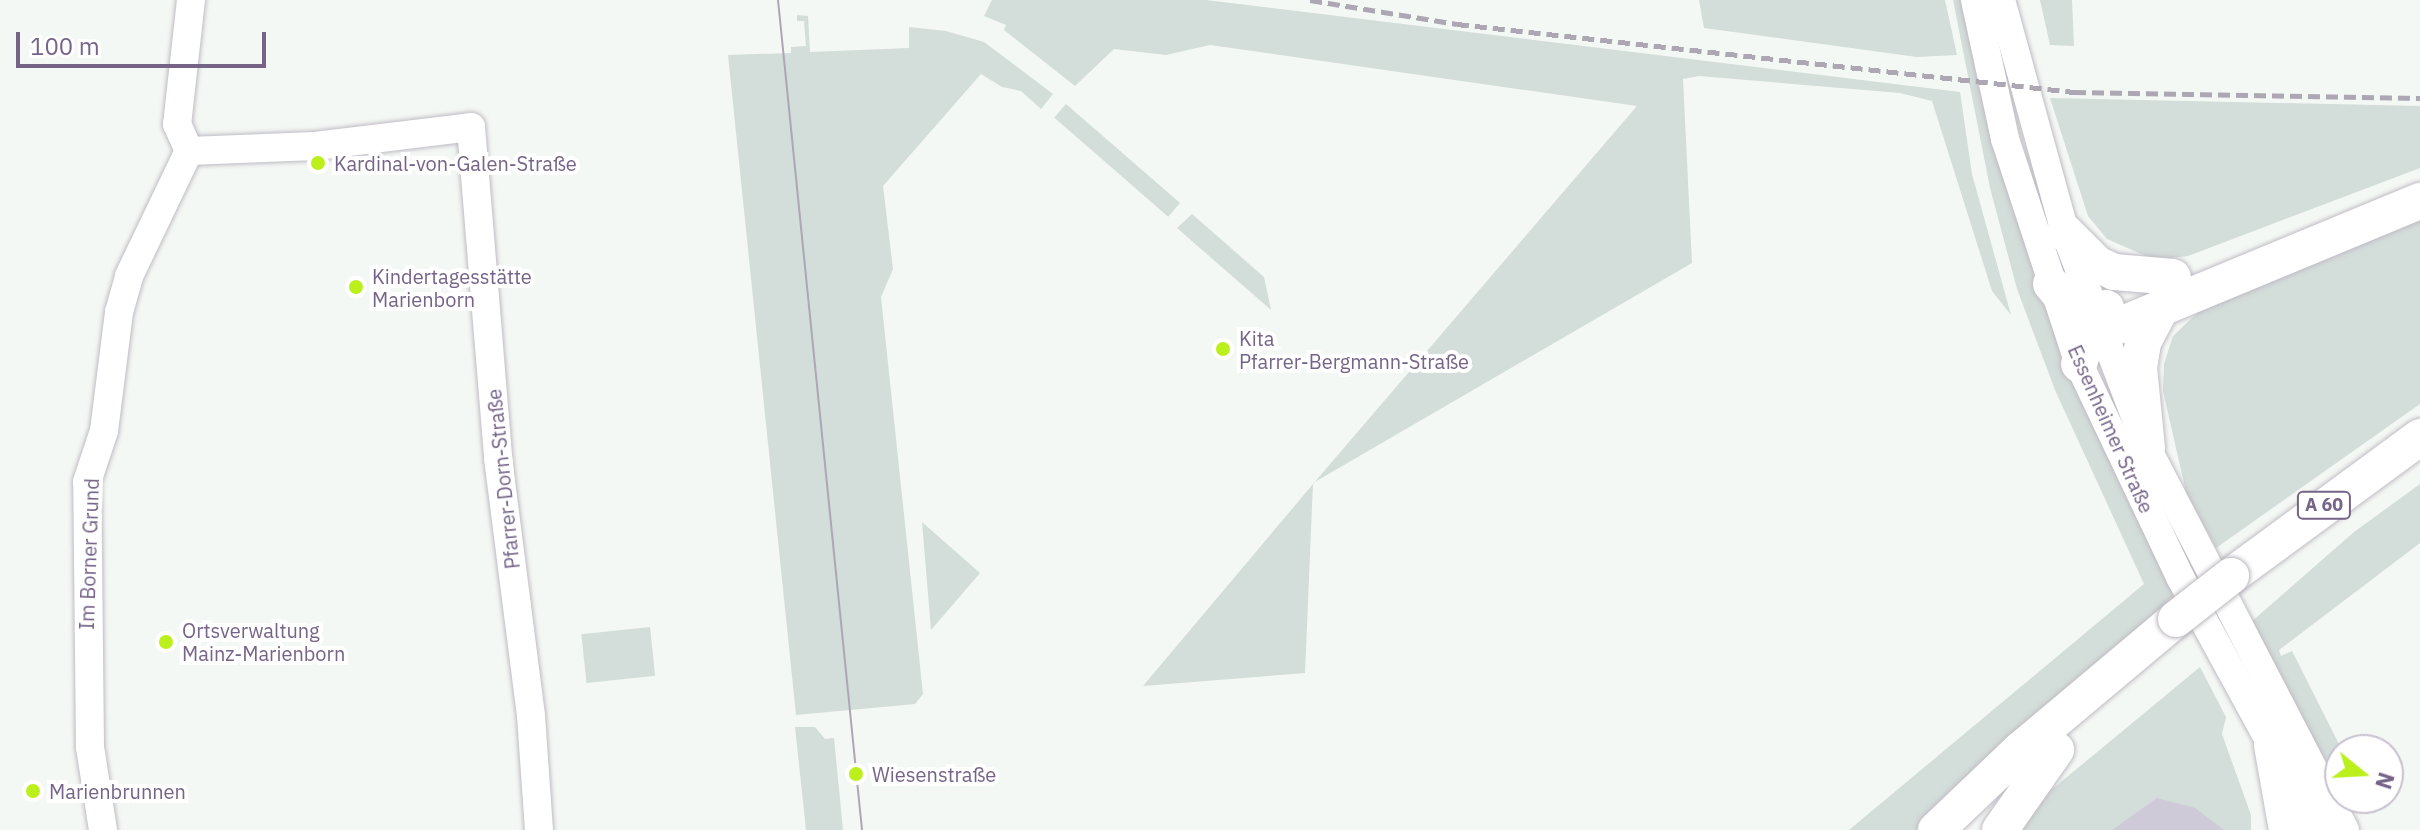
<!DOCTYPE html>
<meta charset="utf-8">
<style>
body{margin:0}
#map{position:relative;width:2420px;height:830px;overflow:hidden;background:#f4f8f4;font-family:"IBM Plex Sans",sans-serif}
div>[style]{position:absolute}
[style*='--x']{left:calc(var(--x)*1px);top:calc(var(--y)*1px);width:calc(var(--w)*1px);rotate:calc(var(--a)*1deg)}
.green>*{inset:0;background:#d3ddd9;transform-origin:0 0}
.water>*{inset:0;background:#cecad7}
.roads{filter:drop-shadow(0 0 2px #c0bbc5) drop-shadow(0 0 2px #c0bbc5)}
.secondary>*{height:28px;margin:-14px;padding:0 14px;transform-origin:14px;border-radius:14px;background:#fff}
.highway>*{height:36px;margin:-18px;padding:0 18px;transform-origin:18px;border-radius:18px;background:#fff}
.tram>*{height:2px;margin:-1px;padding:0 1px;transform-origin:1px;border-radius:1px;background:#aca7b3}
.rail>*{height:5px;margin-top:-2.5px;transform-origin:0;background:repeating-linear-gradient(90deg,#aca7b3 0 12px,transparent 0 18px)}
.bridges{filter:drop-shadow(0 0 2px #bbb7be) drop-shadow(0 0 2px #bbb7be)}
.highway-bridge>*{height:36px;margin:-18px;padding:0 18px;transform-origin:18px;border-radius:18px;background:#fff}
.dots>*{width:22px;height:22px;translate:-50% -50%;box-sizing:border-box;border:4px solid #fff;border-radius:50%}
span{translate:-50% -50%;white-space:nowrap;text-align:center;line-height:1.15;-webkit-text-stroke:8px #fff;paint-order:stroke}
.shield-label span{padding:2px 6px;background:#fff;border:2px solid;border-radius:6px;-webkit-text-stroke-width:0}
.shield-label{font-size:18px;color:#756488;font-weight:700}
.poi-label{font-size:20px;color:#756488}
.left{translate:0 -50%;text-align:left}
.street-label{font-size:20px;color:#756488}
.north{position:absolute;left:2324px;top:734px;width:80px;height:80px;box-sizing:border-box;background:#fff;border:2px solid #c8c1cf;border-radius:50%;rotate:108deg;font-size:22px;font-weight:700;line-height:32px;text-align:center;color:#756488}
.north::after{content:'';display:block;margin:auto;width:28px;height:36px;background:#bbf01c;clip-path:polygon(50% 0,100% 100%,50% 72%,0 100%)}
.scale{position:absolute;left:16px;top:32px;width:250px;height:36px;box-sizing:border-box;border:4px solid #756488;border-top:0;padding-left:10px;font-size:24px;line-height:28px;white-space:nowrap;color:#756488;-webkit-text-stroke:6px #fff;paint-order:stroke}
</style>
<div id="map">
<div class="green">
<i style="clip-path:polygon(992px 0,1206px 0,1960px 92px,1972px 174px,2011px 315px,1992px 291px,1932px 101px,1900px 93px,1699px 76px,1683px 79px,1692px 263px,1313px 483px,1305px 673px,1143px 686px,1313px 484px,1637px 106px,1210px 45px,1166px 55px,1114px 49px,1075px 86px,1004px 30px,1006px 25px,984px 16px)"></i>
<i style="clip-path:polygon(1699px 0,1945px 0,1957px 55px,1917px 57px,1704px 28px)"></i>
<i style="clip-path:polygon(1953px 0,1962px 0,2016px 216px,2082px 396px,2175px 594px,1917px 830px,1849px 830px,2144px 584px,2055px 390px,2017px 289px,1990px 188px)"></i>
<i style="clip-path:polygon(2040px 0,2072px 0,2074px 46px,2050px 45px)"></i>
<i style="clip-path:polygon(797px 15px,808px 16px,810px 52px,909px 48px,909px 27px,946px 31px,984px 42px,1053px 94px,1041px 109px,1021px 91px,1002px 87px,981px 74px,883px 186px,893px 269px,881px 297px,923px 694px,915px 704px,796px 715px,728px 55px,791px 53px,791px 47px,806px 46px,804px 21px,797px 21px)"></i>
<i style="clip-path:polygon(2050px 98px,2420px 106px,2420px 168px,2188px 256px,2155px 260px,2107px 239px,2088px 216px)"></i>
<i style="left:1066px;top:104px;width:151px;height:18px;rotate:41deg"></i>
<i style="clip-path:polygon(2420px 212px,2420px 404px,2216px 548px,2186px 492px,2163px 391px,2164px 364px,2173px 336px,2213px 298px)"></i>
<i style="clip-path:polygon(1192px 214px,1264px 277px,1271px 310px,1177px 228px)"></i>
<i style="clip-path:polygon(2420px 484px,2420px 543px,2279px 650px,2281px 656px,2292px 651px,2342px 750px,2340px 787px,2250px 623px,2354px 532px)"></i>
<i style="clip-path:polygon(922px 522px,980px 573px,931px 630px)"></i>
<i style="left:650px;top:627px;width:49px;height:69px;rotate:84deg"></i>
<i style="clip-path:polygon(2200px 667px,2226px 717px,2222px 734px,2251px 815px,2251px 830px,2020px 830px,2027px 810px)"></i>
<i style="clip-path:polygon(795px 727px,815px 727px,825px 739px,834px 738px,843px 830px,806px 830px)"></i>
</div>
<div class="water">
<i style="clip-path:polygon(2157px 798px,2195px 808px,2224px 830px,2112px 830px)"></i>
</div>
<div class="roads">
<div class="secondary">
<i style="--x:191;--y:0;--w:125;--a:96.4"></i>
<i style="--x:177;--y:124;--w:30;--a:66"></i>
<i style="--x:189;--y:151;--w:126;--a:-2.3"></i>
<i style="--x:315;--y:146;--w:157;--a:-6.9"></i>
<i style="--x:471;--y:127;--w:332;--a:85.3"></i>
<i style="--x:498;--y:458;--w:260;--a:82.7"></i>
<i style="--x:531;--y:716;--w:114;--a:86"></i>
<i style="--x:1975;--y:0;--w:142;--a:77.8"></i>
<i style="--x:2005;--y:139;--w:237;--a:71.8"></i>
<i style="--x:2079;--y:364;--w:236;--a:64.6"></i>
<i style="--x:2180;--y:577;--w:288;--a:61.4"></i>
<i style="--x:2001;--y:0;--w:241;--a:74.6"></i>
<i style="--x:2065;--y:232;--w:231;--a:69.2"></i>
<i style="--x:2147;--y:448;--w:430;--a:62.6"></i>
<i style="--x:103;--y:830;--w:84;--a:-98.9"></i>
<i style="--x:90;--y:747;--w:265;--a:-90.6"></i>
<i style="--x:87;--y:482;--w:54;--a:-71.6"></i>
<i style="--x:104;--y:431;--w:120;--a:-82.8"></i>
<i style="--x:119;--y:312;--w:37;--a:-74"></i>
<i style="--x:129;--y:276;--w:139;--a:-64.4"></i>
</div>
<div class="highway">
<i style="--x:2065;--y:232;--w:45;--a:45"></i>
<i style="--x:2097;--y:264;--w:19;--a:25"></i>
<i style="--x:2114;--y:272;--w:59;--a:4.8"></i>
<i style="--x:2051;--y:284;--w:50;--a:49.9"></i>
<i style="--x:2083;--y:322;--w:31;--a:11"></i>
<i style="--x:2113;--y:328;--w:332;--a:-22.5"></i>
<i style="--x:2079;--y:364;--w:39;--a:-73"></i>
<i style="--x:2090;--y:327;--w:25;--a:-50"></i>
<i style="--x:2147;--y:448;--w:80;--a:-95.7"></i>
<i style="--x:2139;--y:368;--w:26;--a:-81"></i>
<i style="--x:2143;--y:342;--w:40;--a:-62"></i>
<i style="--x:2231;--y:576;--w:235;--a:-36.3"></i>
<i style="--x:2272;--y:745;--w:86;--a:80"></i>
<i style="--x:1936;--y:830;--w:116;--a:-43.6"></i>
<i style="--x:2020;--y:750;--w:204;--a:-40"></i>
<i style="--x:2000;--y:830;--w:98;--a:-55"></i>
</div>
</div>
<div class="tram">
<i style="--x:778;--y:0;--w:834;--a:84.22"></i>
</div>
<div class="rail">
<i style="--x:1310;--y:0;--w:149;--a:9.3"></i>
<i style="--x:1457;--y:24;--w:621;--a:6.29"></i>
<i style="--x:2074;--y:92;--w:346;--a:1"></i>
</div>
<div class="bridges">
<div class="highway-bridge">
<i style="--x:2176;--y:619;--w:70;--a:-38"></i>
</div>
</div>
<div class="dots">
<i style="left:318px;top:163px;background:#bbf01c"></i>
<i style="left:356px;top:287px;background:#bbf01c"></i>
<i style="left:1223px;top:349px;background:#bbf01c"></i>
<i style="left:166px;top:642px;background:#bbf01c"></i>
<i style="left:856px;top:774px;background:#bbf01c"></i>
<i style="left:33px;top:791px;background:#bbf01c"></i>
</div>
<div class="shield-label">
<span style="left:2324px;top:505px">A 60</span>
</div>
<div class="poi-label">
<span class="left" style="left:334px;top:163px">Kardinal-von-Galen-Straße</span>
<span class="left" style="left:372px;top:288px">Kindertagesstätte<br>Marienborn</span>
<span class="left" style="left:1239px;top:350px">Kita<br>Pfarrer-Bergmann-Straße</span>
<span class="left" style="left:182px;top:642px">Ortsverwaltung<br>Mainz-Marienborn</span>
<span class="left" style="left:872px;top:774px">Wiesenstraße</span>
<span class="left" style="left:49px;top:791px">Marienbrunnen</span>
</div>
<div class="street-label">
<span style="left:2111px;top:429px;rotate:66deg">Essenheimer Straße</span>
<span style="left:503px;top:479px;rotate:-96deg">Pfarrer-Dorn-Straße</span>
<span style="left:89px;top:554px;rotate:-88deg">Im Borner Grund</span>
</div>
<div class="north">N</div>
<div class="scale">100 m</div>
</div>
